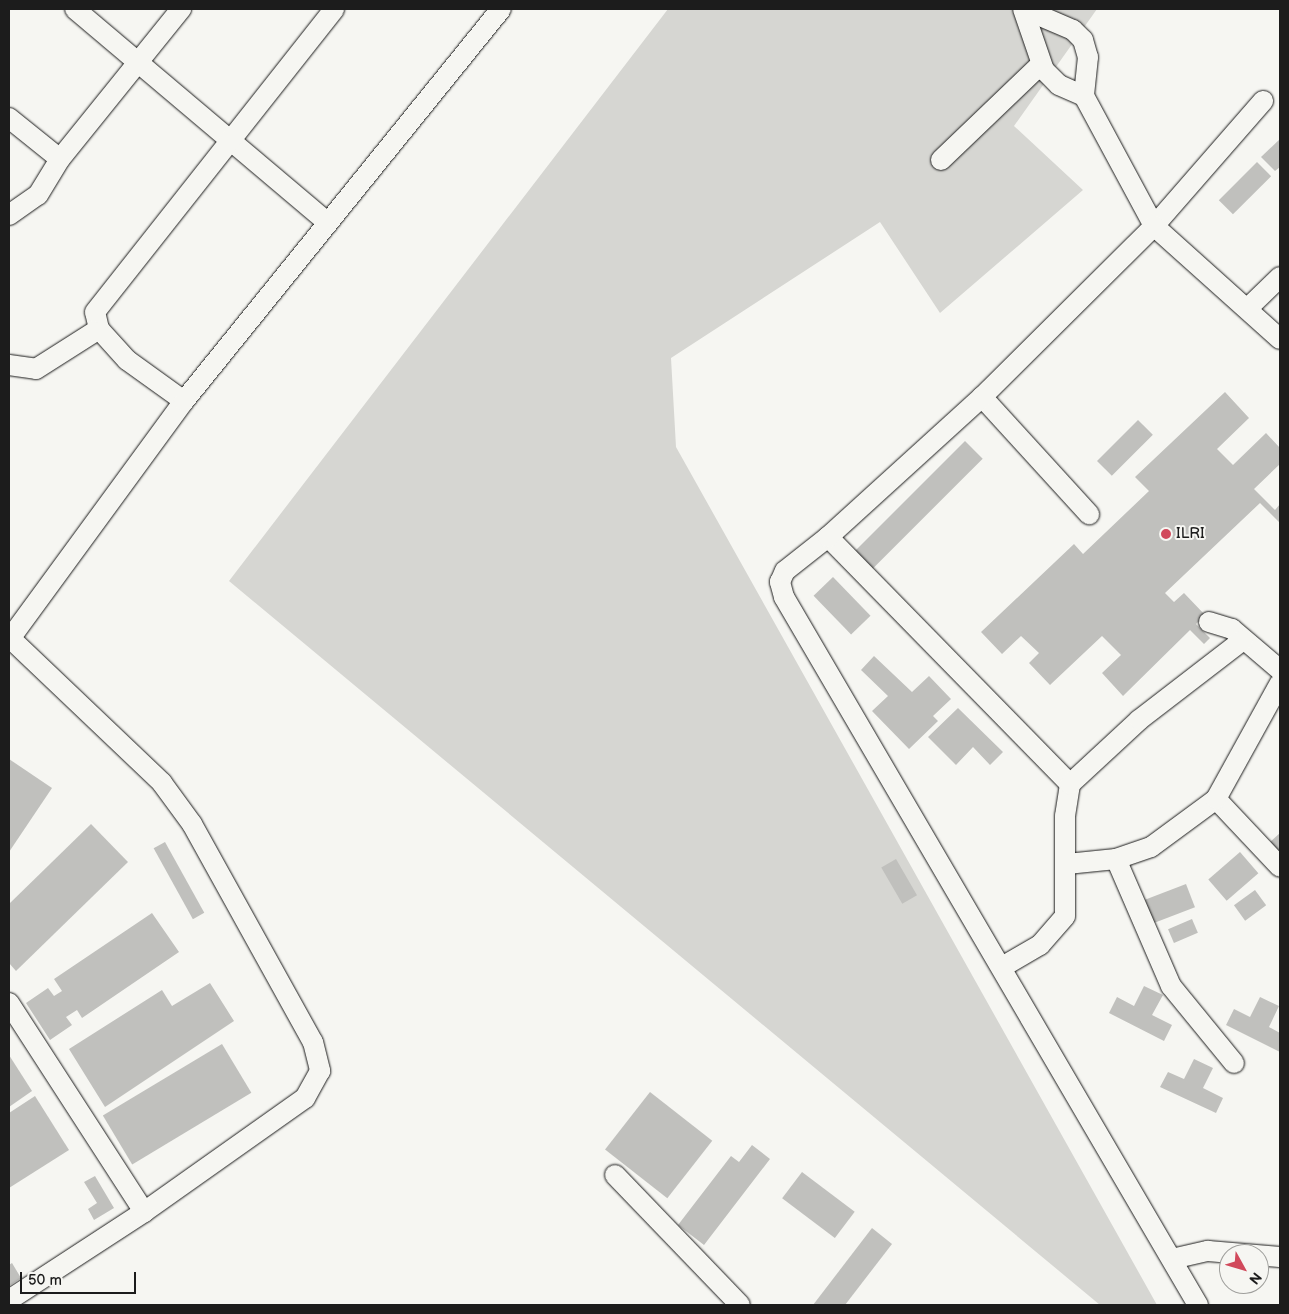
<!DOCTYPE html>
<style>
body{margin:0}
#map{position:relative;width:1289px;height:1314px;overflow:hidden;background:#f6f6f2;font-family:"Balsamiq Sans",sans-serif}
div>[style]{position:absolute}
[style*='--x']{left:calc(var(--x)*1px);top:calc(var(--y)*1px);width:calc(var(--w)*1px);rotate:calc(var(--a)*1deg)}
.green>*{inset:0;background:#d6d6d2}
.building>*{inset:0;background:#c0c0bd;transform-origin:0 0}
.roads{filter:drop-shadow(0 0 1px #1c1c1c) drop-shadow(0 0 1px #1c1c1c)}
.minor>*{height:20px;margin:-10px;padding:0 10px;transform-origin:10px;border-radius:10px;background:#f6f6f2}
.dots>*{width:14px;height:14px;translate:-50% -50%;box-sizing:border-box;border:2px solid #f6f6f2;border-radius:50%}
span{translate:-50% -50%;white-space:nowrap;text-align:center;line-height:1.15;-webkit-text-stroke:4px #f6f6f2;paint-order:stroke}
.poi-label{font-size:15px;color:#1c1c1c}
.left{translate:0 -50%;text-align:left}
.frame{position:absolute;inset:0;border:10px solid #1c1c1c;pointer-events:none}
.north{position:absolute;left:1219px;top:1244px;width:50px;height:50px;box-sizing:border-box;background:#f6f6f2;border:1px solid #9f9f9c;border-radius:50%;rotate:129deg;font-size:14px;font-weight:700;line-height:20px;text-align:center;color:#1c1c1c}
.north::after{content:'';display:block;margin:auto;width:18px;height:22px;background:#d1495b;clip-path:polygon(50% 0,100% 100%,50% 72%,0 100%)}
.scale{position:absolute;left:20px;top:1272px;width:116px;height:22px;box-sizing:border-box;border:2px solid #1c1c1c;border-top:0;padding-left:6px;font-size:15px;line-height:18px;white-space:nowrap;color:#1c1c1c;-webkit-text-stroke:4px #f6f6f2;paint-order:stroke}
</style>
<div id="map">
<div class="green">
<i style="clip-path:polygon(668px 9px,1097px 9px,1014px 126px,1083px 190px,940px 313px,880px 222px,671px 358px,676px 447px,1157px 1305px,1100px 1305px,229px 581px)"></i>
</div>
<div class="building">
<i style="clip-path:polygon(1280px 139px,1280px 167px,1275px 171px,1261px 157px)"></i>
<i style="left:1257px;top:162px;width:20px;height:54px;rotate:45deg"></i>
<i style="clip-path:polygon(1225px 392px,1249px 418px,1217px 449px,1233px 465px,1266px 433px,1280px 448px,1280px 464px,1254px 489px,1275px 510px,1280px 504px,1280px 523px,1260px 503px,1165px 593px,1174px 602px,1184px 593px,1205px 615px,1196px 624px,1210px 638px,1204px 644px,1190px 630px,1123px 696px,1102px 673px,1121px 655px,1102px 636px,1050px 685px,1029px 663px,1039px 653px,1021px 636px,1002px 654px,981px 632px,1074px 544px,1083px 554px,1149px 491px,1135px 477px)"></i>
<i style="left:1138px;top:420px;width:21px;height:58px;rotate:45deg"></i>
<i style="left:965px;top:441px;width:25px;height:157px;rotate:45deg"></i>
<i style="left:833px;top:577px;width:54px;height:27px;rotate:46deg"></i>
<i style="clip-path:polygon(874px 656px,912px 692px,929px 676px,951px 699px,933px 716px,938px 721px,909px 749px,872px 711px,888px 696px,861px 670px)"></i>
<i style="clip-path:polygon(958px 708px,1003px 752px,990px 765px,973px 747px,956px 765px,928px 737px)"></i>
<i style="clip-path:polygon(9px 759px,52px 788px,9px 852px)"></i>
<i style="clip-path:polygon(91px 824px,128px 862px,16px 971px,9px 963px,9px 904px)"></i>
<i style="clip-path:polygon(1280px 833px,1280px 854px,1270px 842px)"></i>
<i style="left:165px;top:842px;width:81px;height:13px;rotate:61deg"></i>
<i style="left:1240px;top:852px;width:28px;height:42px;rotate:49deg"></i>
<i style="left:896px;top:859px;width:42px;height:17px;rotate:60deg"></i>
<i style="left:1186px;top:884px;width:25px;height:44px;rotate:69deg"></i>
<i style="left:1255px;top:890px;width:19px;height:26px;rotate:54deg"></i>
<i style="clip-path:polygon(152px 913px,179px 952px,82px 1018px,77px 1010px,66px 1017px,72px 1025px,50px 1040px,26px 1003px,48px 988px,54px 996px,62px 991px,54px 979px)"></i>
<i style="left:1192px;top:919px;width:15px;height:26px;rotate:67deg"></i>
<i style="clip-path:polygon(210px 983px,234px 1021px,105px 1107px,69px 1049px,162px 990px,172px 1006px)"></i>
<i style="clip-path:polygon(1144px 986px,1163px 995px,1152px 1015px,1172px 1025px,1164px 1041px,1109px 1013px,1117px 997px,1134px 1006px)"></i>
<i style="clip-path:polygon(1260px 997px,1279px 1006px,1269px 1027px,1280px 1033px,1280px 1052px,1226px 1025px,1234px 1009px,1250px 1017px)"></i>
<i style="left:222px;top:1044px;width:57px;height:139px;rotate:59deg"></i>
<i style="clip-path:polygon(9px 1055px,32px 1091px,9px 1107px)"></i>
<i style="clip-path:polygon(1194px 1059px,1213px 1068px,1203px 1088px,1223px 1098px,1216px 1113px,1160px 1087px,1168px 1072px,1184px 1079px)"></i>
<i style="left:650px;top:1092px;width:79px;height:73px;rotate:38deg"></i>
<i style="clip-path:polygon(35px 1096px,69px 1150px,9px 1188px,9px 1113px)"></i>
<i style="clip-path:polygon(752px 1145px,770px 1159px,704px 1245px,678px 1225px,731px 1156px,739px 1162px)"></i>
<i style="left:802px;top:1172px;width:66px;height:33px;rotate:37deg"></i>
<i style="clip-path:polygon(95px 1176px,114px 1208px,94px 1220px,88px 1209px,97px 1203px,84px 1182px)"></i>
<i style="clip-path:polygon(872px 1228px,892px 1244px,845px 1305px,813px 1305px)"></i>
<i style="clip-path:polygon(12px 1263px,21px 1278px,9px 1286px,9px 1265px)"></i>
</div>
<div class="roads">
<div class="minor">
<i style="--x:75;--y:9;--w:329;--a:40.2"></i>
<i style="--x:1023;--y:9;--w:65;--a:71"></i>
<i style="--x:1044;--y:70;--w:21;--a:45"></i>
<i style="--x:1059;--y:85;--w:27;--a:24"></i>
<i style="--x:1024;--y:9;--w:53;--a:23.2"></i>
<i style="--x:1073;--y:30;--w:14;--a:45"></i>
<i style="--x:1083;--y:40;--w:18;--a:74"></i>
<i style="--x:1088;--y:57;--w:39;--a:96"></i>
<i style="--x:1084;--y:96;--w:148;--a:61.7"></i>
<i style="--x:1154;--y:226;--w:166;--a:-48.9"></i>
<i style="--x:9;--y:118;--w:65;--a:38.8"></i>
<i style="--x:60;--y:159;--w:193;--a:-51.1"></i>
<i style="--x:941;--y:160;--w:137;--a:-43.8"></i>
<i style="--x:9;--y:215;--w:35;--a:-35"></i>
<i style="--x:38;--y:195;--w:42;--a:-58.6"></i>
<i style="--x:1249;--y:307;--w:43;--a:-44.1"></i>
<i style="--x:9;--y:365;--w:27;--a:8"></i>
<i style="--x:36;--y:369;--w:75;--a:-32.4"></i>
<i style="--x:982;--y:397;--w:159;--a:47.6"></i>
<i style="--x:184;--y:401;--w:70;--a:-144.3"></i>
<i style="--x:127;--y:360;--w:42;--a:-132.1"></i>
<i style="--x:99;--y:329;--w:17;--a:-103"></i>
<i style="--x:95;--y:312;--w:386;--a:-51.7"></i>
<i style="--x:828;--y:537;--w:346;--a:45.6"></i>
<i style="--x:1209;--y:622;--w:24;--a:17"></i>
<i style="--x:1232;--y:629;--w:63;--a:40.5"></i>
<i style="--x:10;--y:638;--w:210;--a:43.6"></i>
<i style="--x:162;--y:783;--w:51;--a:53.8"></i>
<i style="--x:192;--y:824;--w:249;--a:61"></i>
<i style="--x:313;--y:1042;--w:30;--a:76"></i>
<i style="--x:320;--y:1071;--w:31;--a:119"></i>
<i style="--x:305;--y:1098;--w:197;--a:144.7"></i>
<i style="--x:9;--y:640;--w:296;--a:-53.8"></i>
<i style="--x:184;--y:401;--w:504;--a:-51.04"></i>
<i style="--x:1216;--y:799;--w:93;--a:46.7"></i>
<i style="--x:1067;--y:864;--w:49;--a:-5.8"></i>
<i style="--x:1002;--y:967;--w:44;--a:-30.1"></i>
<i style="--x:1040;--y:945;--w:38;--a:-49"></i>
<i style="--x:1065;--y:916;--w:100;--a:-90"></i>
<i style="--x:1065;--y:816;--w:32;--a:-81"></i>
<i style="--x:1070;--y:784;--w:94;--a:-42.8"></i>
<i style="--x:1139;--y:720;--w:131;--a:-37.6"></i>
<i style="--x:9;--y:1003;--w:249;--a:57.1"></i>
<i style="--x:144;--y:1212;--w:161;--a:146.9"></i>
<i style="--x:1234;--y:1063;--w:99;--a:-129.3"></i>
<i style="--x:1171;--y:986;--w:138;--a:-113.4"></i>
<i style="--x:1116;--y:859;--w:37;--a:-19"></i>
<i style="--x:1151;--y:847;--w:81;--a:-36.4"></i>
<i style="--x:1216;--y:799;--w:132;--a:-61.1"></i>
<i style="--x:615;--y:1175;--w:180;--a:46.1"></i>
<i style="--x:1172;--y:1259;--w:37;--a:-13"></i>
<i style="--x:1208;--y:1251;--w:72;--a:4.8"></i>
<i style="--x:1198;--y:1305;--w:820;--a:-120.32"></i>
<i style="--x:784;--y:597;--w:16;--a:-105"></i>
<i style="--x:780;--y:582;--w:12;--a:-66"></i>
<i style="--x:785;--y:571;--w:55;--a:-38.3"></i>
<i style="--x:828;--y:537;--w:208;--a:-42.3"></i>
<i style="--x:982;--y:397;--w:243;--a:-44.8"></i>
<i style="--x:1154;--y:226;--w:169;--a:41.9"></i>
</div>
</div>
<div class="dots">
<i style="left:1166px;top:534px;background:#d1495b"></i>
</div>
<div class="poi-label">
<span class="left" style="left:1176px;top:534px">ILRI</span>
</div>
<div class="frame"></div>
<div class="north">N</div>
<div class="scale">50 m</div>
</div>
